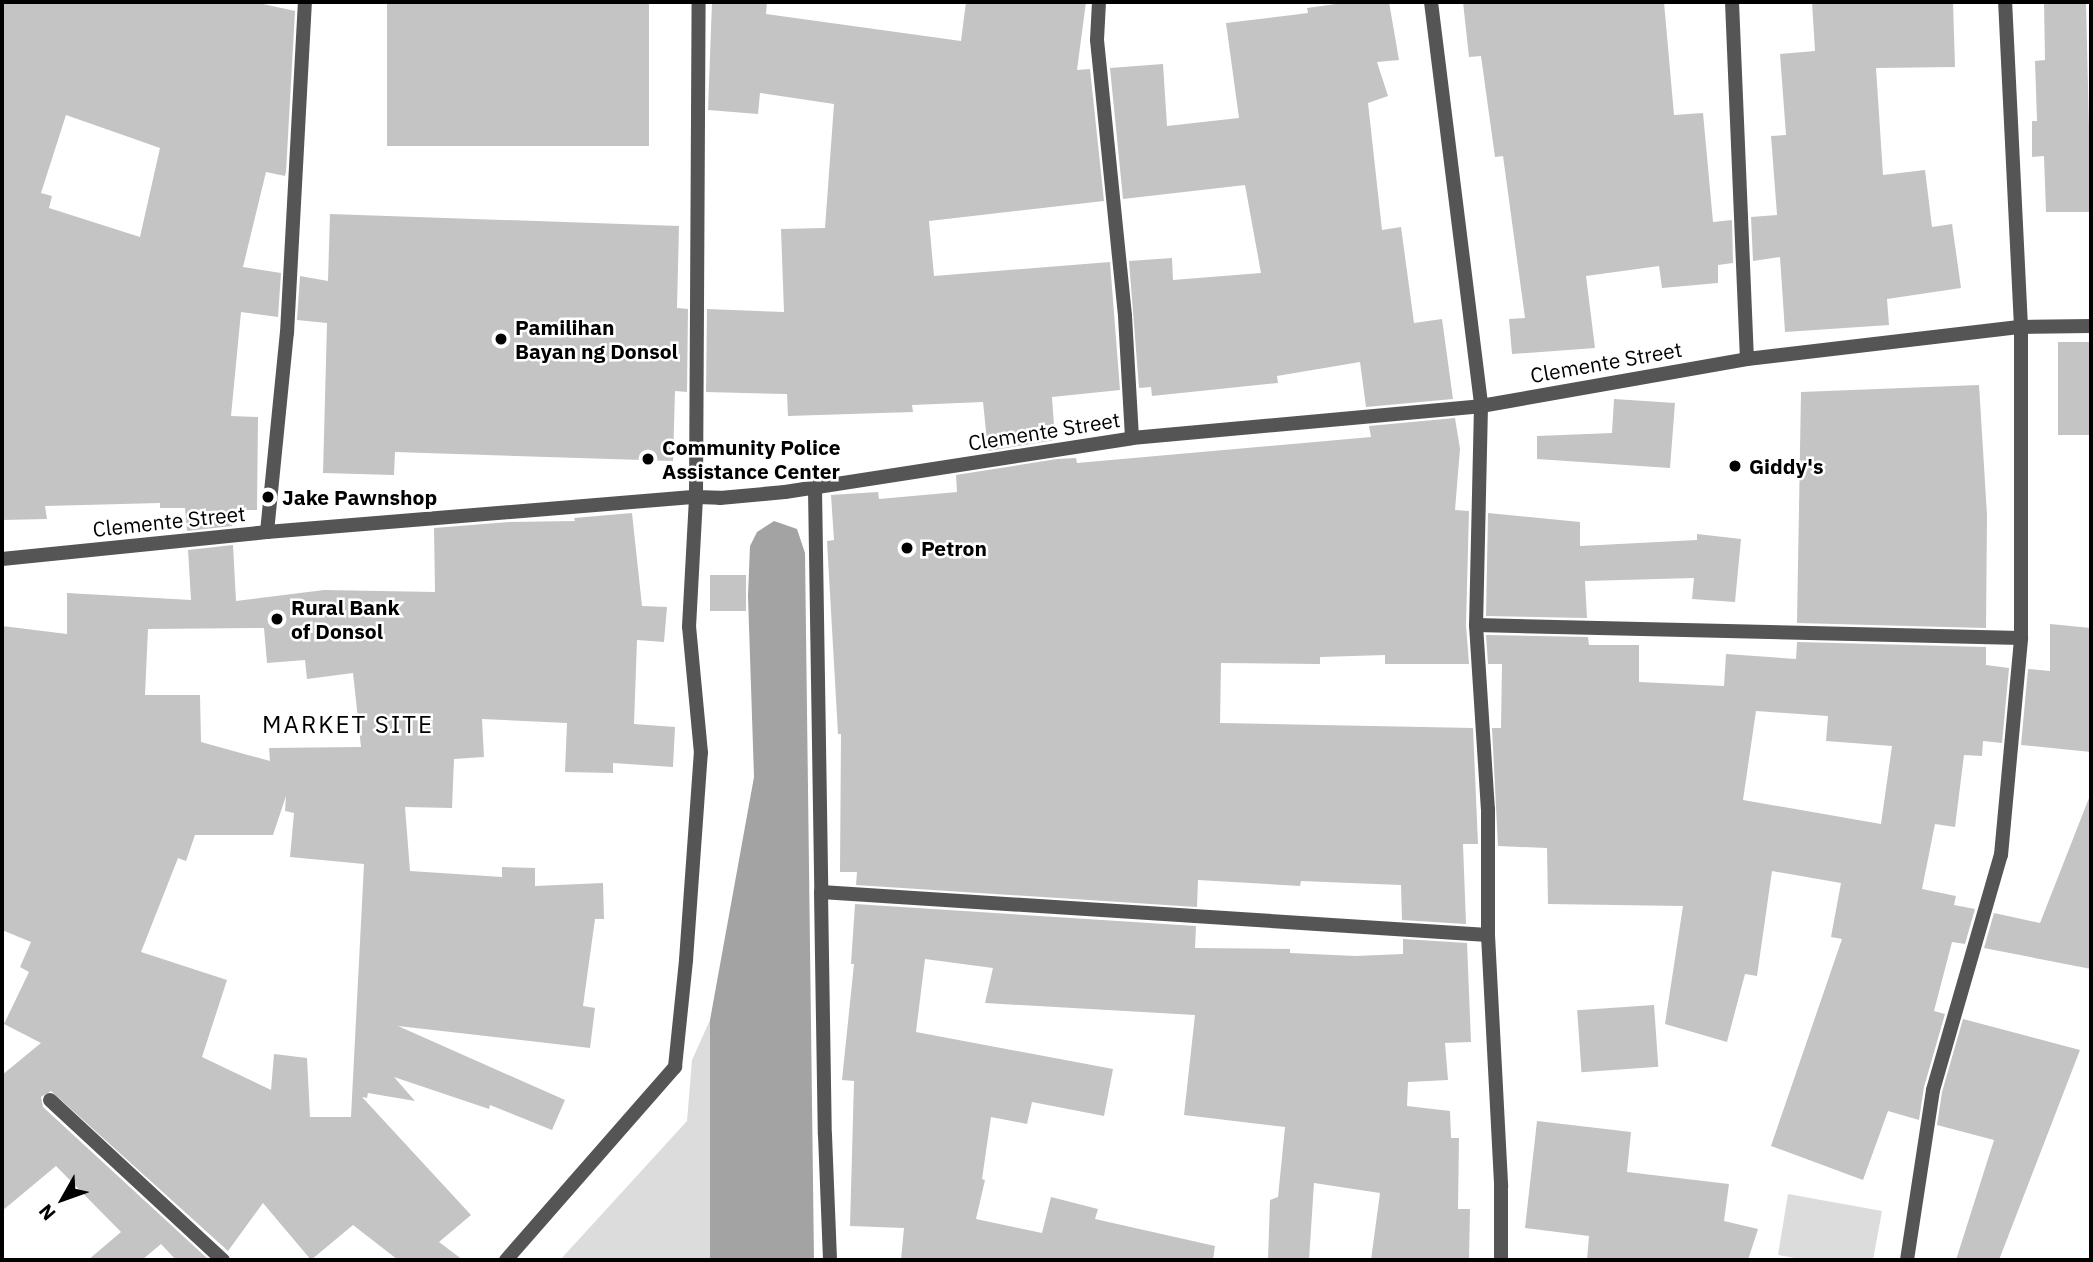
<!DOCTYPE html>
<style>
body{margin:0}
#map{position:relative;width:2093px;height:1262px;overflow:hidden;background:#fff;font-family:"IBM Plex Sans",sans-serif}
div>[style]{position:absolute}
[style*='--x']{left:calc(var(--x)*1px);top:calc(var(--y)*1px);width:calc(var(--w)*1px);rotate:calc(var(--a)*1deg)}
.green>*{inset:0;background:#dcdcdc}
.water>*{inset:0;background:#a3a3a3}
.building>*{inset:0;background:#c4c4c4;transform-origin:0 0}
.street>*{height:14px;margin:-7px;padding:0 7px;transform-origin:7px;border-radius:7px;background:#555}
.dots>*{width:19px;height:19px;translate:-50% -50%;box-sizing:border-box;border:4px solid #fff;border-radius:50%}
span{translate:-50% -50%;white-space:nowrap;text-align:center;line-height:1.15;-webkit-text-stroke:5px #fff;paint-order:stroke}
.poi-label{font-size:21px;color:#000;font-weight:700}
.left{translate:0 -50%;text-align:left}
.street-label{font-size:21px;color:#000}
.quarter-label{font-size:24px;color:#000;letter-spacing:2px}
.frame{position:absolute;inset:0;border:4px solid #000;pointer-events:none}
.north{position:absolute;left:28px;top:1164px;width:70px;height:70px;-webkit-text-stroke:5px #fff;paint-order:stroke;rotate:230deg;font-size:19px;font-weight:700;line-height:28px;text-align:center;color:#000}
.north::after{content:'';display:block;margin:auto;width:24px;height:32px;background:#000;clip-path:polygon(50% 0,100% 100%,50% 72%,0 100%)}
</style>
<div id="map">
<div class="green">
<i style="clip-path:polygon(710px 1020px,710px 1260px,560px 1260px,687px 1121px,692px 1060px)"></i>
<i style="clip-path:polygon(1788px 1194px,1882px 1211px,1873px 1260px,1806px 1260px,1778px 1255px)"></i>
</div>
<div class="water">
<i style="clip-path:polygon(774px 521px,797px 529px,805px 553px,814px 1260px,710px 1260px,710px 1020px,754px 777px,748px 596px,750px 546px,757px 532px)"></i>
</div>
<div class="building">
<i style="clip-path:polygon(evenodd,2px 2px,254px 2px,295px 11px,286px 172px,285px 176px,266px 172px,243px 267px,281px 273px,278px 317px,241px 312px,231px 416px,258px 417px,257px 510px,231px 510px,232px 526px,187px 531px,185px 508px,160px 508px,160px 503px,45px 506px,47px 519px,2px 520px,2px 2px,66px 115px,160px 148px,140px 237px,49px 208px,52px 196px,41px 193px,66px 115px)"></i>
<i style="left:387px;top:2px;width:262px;height:144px"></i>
<i style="clip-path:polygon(712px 2px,767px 2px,766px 14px,961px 41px,966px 2px,1086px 2px,1077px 70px,1090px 69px,1104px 201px,929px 221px,934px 276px,1110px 262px,1120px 390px,1052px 397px,1055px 440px,988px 451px,983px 402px,912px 405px,913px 412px,788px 416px,787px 394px,706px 392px,707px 309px,784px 312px,781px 229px,825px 228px,834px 104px,760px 93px,758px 114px,708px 110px)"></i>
<i style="clip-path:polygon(1350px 2px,1389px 2px,1399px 60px,1377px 62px,1388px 96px,1368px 103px,1382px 230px,1401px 227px,1414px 323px,1442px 319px,1453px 399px,1366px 407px,1360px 362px,1277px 376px,1278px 383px,1152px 396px,1151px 387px,1139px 388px,1129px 261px,1172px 258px,1173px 280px,1261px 273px,1245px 185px,1123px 199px,1110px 68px,1163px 64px,1167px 126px,1239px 118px,1226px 23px,1308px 13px,1307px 8px)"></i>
<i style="clip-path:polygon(1463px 2px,1664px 2px,1674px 115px,1703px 113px,1713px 222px,1732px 220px,1733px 263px,1718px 265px,1718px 283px,1662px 288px,1659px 266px,1586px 276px,1595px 348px,1512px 354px,1509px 319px,1525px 318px,1503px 156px,1495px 157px,1481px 56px,1469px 57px)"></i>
<i style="clip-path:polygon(1812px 2px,1953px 2px,1955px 67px,1876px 68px,1883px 175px,1925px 170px,1932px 227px,1952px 224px,1961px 288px,1887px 299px,1889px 325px,1785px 332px,1780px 257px,1753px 261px,1751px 217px,1777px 215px,1771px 136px,1786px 135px,1780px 54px,1815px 51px)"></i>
<i style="clip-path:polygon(2044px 2px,2086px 2px,2091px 212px,2046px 212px,2044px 156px,2032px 157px,2032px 121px,2037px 121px,2035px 61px,2045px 60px)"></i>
<i style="clip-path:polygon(330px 214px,679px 226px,677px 308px,688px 309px,687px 392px,675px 391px,673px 461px,395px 452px,394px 475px,323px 473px,327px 323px,297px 320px,300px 276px,328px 281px)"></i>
<i style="left:2058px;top:342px;width:33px;height:93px"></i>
<i style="clip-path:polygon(1979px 385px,1987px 515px,1986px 628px,1797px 623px,1801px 392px)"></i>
<i style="clip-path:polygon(1614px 399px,1675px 403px,1670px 468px,1537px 459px,1537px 436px,1612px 433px)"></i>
<i style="clip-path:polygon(1455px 418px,1460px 449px,1455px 510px,1469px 511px,1466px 625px,1469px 664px,1385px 664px,1385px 655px,1320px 657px,1320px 664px,1221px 663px,1220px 723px,1473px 728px,1478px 844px,1463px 844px,1466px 924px,1402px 920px,1401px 885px,1301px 881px,1300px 886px,1198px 880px,1197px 907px,856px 885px,857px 872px,840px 872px,841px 734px,838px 734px,827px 541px,834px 540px,831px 495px,878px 492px,879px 499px,957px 492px,956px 475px,1057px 459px,1076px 458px,1077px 463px,1371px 437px,1369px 426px)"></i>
<i style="clip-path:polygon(evenodd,632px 513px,642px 606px,667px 607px,664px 642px,637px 640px,634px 724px,675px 727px,673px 767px,613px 763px,613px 773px,565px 772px,567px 723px,482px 719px,484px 757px,454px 759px,452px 808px,405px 807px,410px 871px,502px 877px,502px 867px,535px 868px,535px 886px,603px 883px,604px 919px,595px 919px,583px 1006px,595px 1008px,590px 1048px,398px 1026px,565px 1100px,552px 1130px,490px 1105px,489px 1109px,394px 1077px,415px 1101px,368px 1093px,367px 1098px,362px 1097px,471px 1215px,439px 1242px,463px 1260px,398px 1260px,353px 1225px,311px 1260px,263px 1203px,228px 1251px,51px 1091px,41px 1097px,43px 1107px,209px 1260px,176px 1260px,161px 1244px,142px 1260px,88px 1260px,121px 1232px,56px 1166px,2px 1211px,2px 1075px,41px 1043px,4px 1024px,29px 972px,20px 967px,31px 942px,2px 930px,2px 626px,67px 634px,67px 593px,191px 600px,188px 550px,233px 545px,236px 601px,324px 590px,435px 592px,434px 528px,509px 522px,575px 521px,574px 518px,632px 513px,264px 628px,267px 663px,305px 660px,307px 679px,353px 673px,361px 747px,269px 748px,270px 761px,201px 742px,200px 695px,145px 695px,148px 629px,264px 628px,632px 513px,286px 796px,285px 811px,294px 813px,290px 857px,364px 864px,351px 1117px,310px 1117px,307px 1058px,274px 1054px,271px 1090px,202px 1057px,227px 980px,141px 952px,178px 858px,186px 861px,195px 835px,273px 835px,286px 796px)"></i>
<i style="clip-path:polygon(1488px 513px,1580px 522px,1580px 546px,1697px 540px,1697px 534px,1741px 539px,1735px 602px,1692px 599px,1694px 578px,1585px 581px,1587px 618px,1486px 616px)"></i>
<i style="left:710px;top:575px;width:36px;height:36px"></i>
<i style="clip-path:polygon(2050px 624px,2091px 628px,2091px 752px,2021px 745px,2028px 669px,2050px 671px)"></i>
<i style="clip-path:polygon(evenodd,1486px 635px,1588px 637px,1589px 645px,1639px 645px,1639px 682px,1724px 686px,1726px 654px,1796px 659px,1797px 642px,1986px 647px,1986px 665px,2009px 668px,2002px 743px,1983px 741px,1982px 756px,1964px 755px,1955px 827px,1935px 824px,1922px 889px,1956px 896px,1954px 905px,1975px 909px,1965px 944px,1952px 942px,1934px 1011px,1945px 1014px,1924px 1087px,1919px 1120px,1888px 1111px,1863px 1180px,1771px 1146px,1842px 939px,1831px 937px,1841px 883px,1772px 871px,1757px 976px,1745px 974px,1727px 1042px,1665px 1024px,1683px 906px,1548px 904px,1547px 848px,1498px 846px,1492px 728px,1501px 728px,1502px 664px,1488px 664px,1486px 635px,1756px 711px,1828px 716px,1826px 741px,1892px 746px,1881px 824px,1743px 800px,1756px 711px)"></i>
<i style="clip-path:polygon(2089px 798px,2091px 969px,1984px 948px,1994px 913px,2040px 923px)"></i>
<i style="clip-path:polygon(855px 904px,1196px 926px,1195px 948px,1290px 949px,1290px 953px,1355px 956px,1403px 954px,1403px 939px,1467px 943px,1471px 1042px,1445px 1043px,1448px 1080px,1408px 1082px,1407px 1106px,1450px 1111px,1451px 1138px,1459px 1138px,1458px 1209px,1470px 1209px,1469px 1260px,1371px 1260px,1380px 1193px,1314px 1183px,1309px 1260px,1268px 1260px,1270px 1200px,1278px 1197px,1285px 1127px,1184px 1115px,1195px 1015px,985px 1003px,993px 968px,925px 959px,916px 1032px,1113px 1069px,1104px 1116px,1032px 1102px,1027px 1124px,991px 1117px,982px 1179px,985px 1180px,976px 1219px,1042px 1233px,1051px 1197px,1098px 1209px,1095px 1219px,1215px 1246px,1213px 1260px,901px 1260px,904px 1228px,850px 1226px,854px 1081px,842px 1080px,854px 964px,851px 964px)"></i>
<i style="left:1654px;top:1005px;width:62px;height:77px;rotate:86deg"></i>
<i style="clip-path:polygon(1963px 1019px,2080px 1050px,1999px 1260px,1956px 1260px,1994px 1140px,1937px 1125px,1942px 1092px)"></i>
<i style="clip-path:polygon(1537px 1121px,1631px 1132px,1627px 1172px,1729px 1184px,1724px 1221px,1758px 1229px,1748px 1260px,1587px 1260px,1589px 1236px,1525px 1228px)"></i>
</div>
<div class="street">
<i style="--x:1099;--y:2;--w:38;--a:93"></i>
<i style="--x:1097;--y:40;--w:277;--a:84.2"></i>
<i style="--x:1125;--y:316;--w:122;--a:86.7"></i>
<i style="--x:1431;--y:2;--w:407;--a:82.9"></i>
<i style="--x:1481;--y:406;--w:219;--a:91.3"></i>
<i style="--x:1476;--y:625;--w:184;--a:86.3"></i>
<i style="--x:1488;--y:809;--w:126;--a:90"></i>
<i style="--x:1488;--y:935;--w:252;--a:87"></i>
<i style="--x:1501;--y:1187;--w:73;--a:90"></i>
<i style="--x:1732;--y:2;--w:357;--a:87.6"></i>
<i style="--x:815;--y:489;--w:403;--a:89.1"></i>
<i style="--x:821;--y:892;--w:668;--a:3.69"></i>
<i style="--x:267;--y:532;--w:200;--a:-84.3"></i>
<i style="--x:287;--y:333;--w:331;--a:-86.9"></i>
<i style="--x:2;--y:559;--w:266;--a:-5.8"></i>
<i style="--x:267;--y:532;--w:430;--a:-4.7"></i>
<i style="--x:696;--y:497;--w:24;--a:2"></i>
<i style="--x:720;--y:498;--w:65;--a:-5.3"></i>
<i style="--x:785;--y:492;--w:351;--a:-8.8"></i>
<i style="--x:1132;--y:438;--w:350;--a:-5.2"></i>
<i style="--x:1481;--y:406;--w:270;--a:-10"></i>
<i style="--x:1747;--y:359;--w:276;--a:-6.7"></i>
<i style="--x:2021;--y:327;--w:70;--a:-0.8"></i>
<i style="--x:1476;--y:625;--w:545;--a:1.37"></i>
<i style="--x:821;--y:892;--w:243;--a:89.1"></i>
<i style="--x:825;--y:1135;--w:125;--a:87.7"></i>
<i style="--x:50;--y:1100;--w:236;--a:42.8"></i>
<i style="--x:506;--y:1260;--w:257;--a:-48.8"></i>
<i style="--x:675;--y:1067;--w:108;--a:-84.1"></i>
<i style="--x:686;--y:960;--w:208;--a:-85.9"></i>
<i style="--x:701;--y:753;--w:127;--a:-95.4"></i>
<i style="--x:689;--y:627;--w:130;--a:-86.9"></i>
<i style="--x:696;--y:497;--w:495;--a:-89.7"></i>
<i style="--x:1907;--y:1260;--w:172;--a:-81.3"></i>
<i style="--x:1933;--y:1090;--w:245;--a:-73.9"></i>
<i style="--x:2001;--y:855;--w:218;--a:-84.7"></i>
<i style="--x:2021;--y:638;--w:311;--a:-90"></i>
<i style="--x:2021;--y:327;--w:325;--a:-92.8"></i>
</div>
<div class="dots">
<i style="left:501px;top:339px;background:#000"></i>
<i style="left:648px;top:459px;background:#000"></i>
<i style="left:1735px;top:466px;background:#000"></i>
<i style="left:268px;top:497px;background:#000"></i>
<i style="left:907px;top:548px;background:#000"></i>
<i style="left:277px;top:619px;background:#000"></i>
</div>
<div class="poi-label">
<span class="left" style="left:515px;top:339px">Pamilihan<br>Bayan ng Donsol</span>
<span class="left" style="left:662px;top:459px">Community Police<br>Assistance Center</span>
<span class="left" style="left:1749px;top:466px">Giddy's</span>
<span class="left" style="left:282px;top:497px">Jake Pawnshop</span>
<span class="left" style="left:921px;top:548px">Petron</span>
<span class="left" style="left:291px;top:619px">Rural Bank<br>of Donsol</span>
</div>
<div class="street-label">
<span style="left:1606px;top:362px;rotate:-10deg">Clemente Street</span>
<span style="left:1044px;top:431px;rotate:-9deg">Clemente Street</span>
<span style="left:169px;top:521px;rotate:-6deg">Clemente Street</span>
</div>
<div class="quarter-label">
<span style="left:348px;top:725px">MARKET SITE</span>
</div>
<div class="frame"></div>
<div class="north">N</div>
</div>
